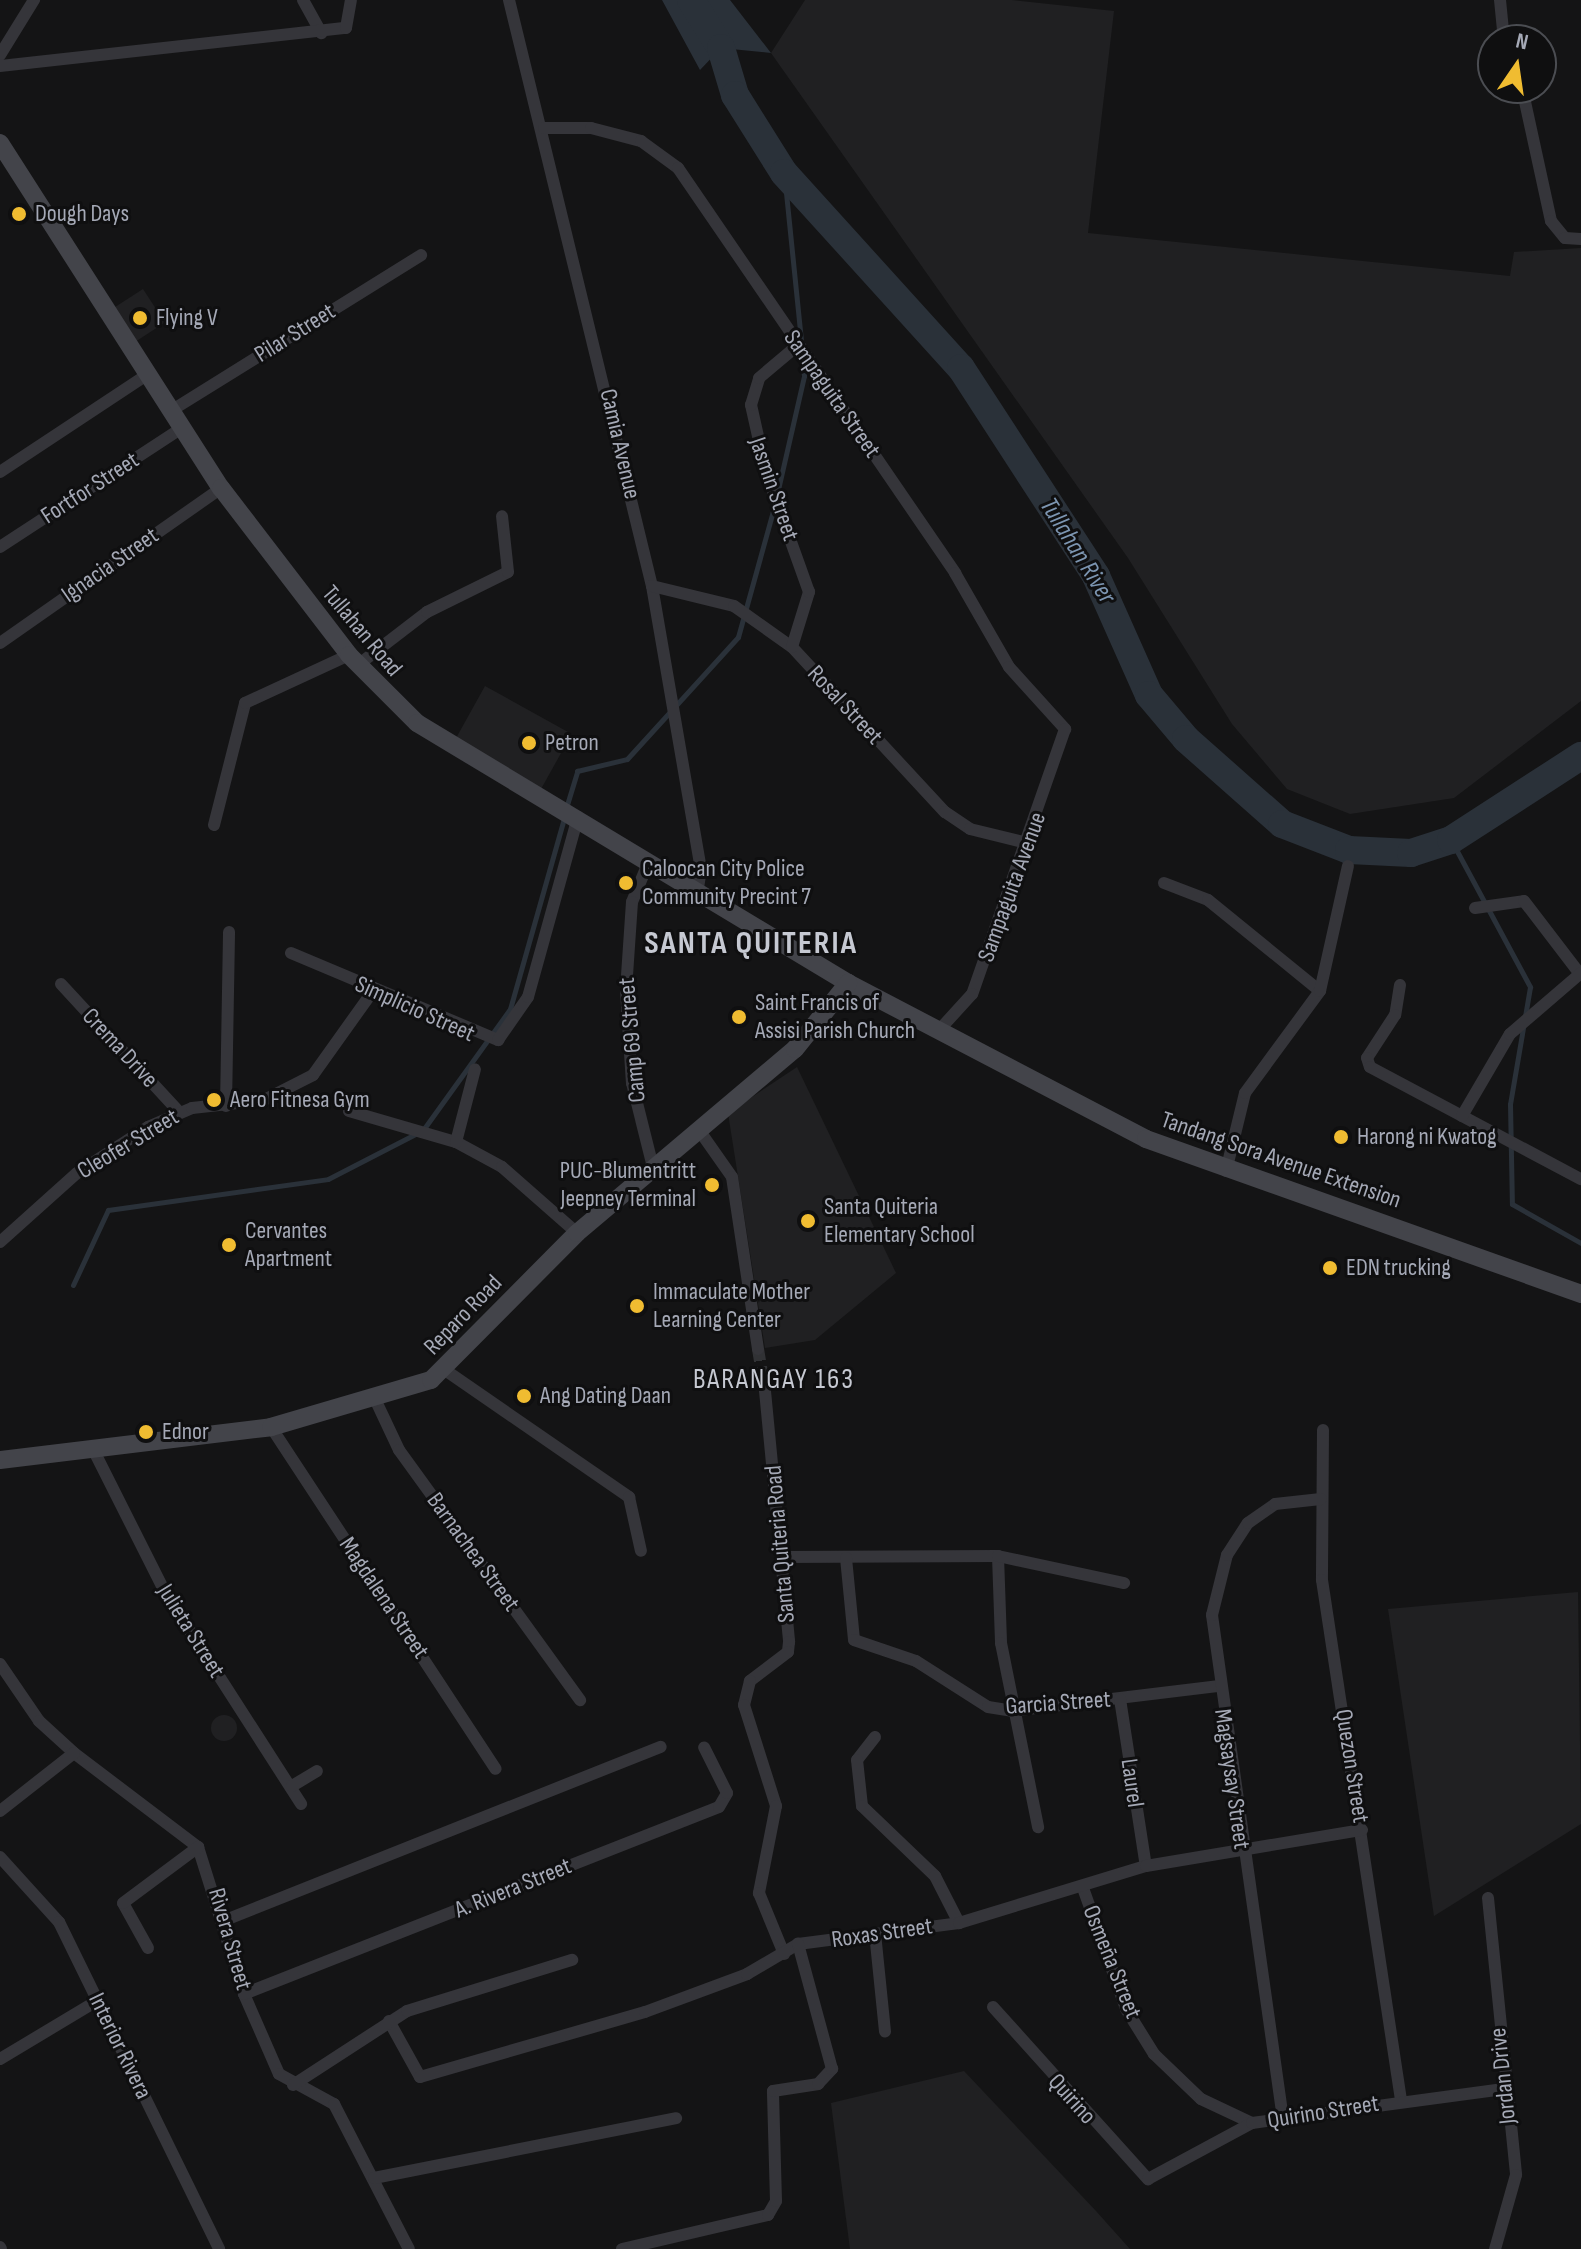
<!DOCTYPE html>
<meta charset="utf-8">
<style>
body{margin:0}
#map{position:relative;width:1581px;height:2249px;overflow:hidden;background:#141415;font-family:"Sofia Sans Condensed",sans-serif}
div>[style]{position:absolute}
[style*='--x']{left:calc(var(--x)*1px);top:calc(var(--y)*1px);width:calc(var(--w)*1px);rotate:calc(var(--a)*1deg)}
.built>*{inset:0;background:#202022;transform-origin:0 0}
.round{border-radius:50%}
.water>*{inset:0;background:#2a3139}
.stream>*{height:5px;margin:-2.5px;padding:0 2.5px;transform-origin:2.5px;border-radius:2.5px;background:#2a3139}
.river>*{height:28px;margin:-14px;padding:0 14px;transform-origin:14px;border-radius:14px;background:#2a3139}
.street-tunnel>*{height:12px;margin-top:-6px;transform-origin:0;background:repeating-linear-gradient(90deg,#313235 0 12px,transparent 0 18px)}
.street>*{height:12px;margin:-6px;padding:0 6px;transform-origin:6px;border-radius:6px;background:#35353a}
.secondary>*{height:18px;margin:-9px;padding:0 9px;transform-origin:9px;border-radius:9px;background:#43444a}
.dots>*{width:22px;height:22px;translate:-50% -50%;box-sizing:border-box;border:4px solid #0f0f10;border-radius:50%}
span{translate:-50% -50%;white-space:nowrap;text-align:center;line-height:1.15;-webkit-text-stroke:6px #0f0f10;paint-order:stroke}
.poi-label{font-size:24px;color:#a5a9b6}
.left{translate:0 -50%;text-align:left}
.right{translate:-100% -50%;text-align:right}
.street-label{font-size:24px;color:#a5a9b6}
.water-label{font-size:26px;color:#7c95b1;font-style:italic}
.quarter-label{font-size:28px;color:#c6c9d2;letter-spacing:2px}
.district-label{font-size:32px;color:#c6c9d2;font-weight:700;letter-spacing:2px}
.north{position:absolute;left:1477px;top:24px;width:80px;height:80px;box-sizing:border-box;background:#0f0f10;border:2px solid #4b4d52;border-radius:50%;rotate:13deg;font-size:22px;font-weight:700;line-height:32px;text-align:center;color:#a5a9b6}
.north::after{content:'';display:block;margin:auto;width:28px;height:36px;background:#f0bc31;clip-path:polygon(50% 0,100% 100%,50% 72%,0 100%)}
</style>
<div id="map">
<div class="built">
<i style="clip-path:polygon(805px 0,1012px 0,1114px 11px,1088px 233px,1510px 276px,1514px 252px,1581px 248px,1581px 701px,1454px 798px,1350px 814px,1287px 789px,1232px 724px,1128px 558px,771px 53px)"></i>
<i style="left:143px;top:289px;width:40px;height:36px;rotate:57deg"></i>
<i style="left:485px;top:686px;width:99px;height:63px;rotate:29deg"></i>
<i style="clip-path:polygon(797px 1067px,896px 1273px,815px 1340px,765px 1348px,728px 1113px)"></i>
<i style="clip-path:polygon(1578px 1592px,1581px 1824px,1434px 1916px,1388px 1609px)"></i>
<i class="round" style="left:211px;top:1715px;width:26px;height:26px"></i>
<i style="clip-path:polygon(964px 2071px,1096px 2211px,1130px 2249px,850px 2249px,831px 2103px)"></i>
</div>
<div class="water">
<i style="clip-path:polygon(662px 0,730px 0,771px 53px,721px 48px,700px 70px)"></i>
</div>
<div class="stream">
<i style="--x:784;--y:173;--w:169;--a:84.2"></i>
<i style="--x:777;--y:494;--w:121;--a:-77.1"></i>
<i style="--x:804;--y:376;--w:21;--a:-95"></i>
<i style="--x:566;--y:808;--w:39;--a:-73"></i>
<i style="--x:577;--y:771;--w:51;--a:-13.5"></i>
<i style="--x:627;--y:759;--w:165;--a:-47.7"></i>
<i style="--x:738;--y:637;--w:138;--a:-74.5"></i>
<i style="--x:1451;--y:840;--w:167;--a:61.7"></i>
<i style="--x:1530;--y:987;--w:119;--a:99.7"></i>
<i style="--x:1510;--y:1104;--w:100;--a:88.9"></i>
<i style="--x:1512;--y:1204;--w:79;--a:29.5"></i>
<i style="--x:73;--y:1285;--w:83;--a:-65"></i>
<i style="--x:108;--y:1210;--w:222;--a:-8"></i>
<i style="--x:328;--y:1179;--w:107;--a:-27.3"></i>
<i style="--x:423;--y:1130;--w:149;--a:-54.3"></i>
<i style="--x:510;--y:1009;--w:198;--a:-74.2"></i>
</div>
<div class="river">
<i style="--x:691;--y:0;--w:57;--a:58"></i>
<i style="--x:721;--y:48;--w:49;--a:73.4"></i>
<i style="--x:735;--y:95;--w:92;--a:57.9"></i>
<i style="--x:784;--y:173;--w:263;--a:47.8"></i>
<i style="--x:961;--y:368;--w:248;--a:57"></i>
<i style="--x:1096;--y:576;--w:130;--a:66"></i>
<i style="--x:1149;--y:695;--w:57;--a:49.9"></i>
<i style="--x:1186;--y:739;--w:128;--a:41.5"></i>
<i style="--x:1282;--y:824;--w:72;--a:21.2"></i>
<i style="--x:1349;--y:850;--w:62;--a:2.8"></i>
<i style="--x:1411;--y:853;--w:42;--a:-18"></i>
<i style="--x:1451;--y:840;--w:155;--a:-32.9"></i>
</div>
<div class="street-tunnel">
<i style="--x:758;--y:1349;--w:43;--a:80.5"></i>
</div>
<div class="street">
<i style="--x:303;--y:0;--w:38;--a:61"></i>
<i style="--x:509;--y:0;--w:603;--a:76.29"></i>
<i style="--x:652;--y:586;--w:287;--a:80.2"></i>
<i style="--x:701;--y:869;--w:24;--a:99"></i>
<i style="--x:1500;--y:0;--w:40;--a:84.3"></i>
<i style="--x:0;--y:55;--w:65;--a:-58.3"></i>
<i style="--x:0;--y:66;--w:348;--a:-6.3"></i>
<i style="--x:346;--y:28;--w:28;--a:-80"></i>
<i style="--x:1522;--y:88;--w:136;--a:77.7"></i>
<i style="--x:1551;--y:221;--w:22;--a:51"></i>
<i style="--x:1565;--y:238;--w:16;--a:4"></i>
<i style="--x:544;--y:128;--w:47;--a:0"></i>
<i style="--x:591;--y:128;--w:52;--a:14.6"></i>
<i style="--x:641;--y:141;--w:46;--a:36.1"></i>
<i style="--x:678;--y:168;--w:491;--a:55.6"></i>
<i style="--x:955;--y:573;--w:108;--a:60.1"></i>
<i style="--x:1009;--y:667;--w:84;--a:47.9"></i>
<i style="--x:1065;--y:729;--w:281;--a:109.3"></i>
<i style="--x:972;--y:994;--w:45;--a:132.3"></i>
<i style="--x:169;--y:412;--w:297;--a:-31.9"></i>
<i style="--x:0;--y:472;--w:174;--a:-33.5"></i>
<i style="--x:0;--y:547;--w:215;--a:-33.2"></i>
<i style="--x:652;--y:586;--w:84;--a:13.7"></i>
<i style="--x:734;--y:606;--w:71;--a:35.3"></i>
<i style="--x:792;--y:647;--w:225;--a:47.2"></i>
<i style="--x:945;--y:812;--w:30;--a:34"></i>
<i style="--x:970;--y:829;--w:59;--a:13.8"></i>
<i style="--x:0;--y:643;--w:270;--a:-35"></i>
<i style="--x:792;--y:647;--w:58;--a:-72.8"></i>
<i style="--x:809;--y:592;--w:127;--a:-109.7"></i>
<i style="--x:766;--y:472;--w:69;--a:-102.6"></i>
<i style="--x:751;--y:405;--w:28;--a:-73"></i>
<i style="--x:759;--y:378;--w:51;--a:-40.2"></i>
<i style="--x:358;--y:665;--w:87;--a:-37.5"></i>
<i style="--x:427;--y:612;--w:90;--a:-26.3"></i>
<i style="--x:508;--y:572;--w:56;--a:-96.1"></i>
<i style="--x:214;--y:825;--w:126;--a:-75.7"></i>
<i style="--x:245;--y:703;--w:115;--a:-24.8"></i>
<i style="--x:649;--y:861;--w:44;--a:112.5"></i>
<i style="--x:632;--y:902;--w:89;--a:93.9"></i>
<i style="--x:626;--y:991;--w:92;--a:86.3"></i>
<i style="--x:632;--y:1083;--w:91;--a:76"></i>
<i style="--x:1164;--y:883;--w:47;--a:21.1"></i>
<i style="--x:1208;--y:900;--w:144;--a:39.1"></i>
<i style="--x:1475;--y:908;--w:49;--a:-8.1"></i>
<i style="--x:1524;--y:901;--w:92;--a:52.5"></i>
<i style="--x:291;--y:953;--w:225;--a:22.8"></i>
<i style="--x:498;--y:1040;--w:52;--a:-55.1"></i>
<i style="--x:528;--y:997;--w:187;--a:-74.5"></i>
<i style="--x:61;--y:984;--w:174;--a:47.3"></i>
<i style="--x:1400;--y:985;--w:30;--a:99"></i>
<i style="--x:1395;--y:1015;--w:51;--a:123.1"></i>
<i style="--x:1367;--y:1058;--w:9;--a:72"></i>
<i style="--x:1370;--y:1067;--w:239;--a:28"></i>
<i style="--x:226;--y:1106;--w:174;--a:-89"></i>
<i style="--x:349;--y:1111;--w:111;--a:16.2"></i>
<i style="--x:456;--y:1142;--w:52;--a:28.5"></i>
<i style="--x:502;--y:1167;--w:100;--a:41.3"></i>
<i style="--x:1462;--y:1116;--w:95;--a:-59.7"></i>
<i style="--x:1510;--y:1034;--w:94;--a:-40.7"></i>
<i style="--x:699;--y:1130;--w:57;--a:54.9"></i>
<i style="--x:732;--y:1177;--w:174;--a:81.4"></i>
<i style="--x:456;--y:1142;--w:75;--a:-75.4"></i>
<i style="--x:1226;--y:1171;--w:80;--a:-76.3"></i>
<i style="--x:1245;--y:1093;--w:127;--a:-53.7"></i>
<i style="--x:1320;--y:991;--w:128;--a:-77.4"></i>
<i style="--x:0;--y:1242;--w:103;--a:-41.9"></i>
<i style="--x:77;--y:1173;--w:85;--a:-32.9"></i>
<i style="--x:148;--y:1127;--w:48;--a:-23.4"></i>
<i style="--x:192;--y:1108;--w:72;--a:-6.3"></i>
<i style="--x:264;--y:1100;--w:55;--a:-27"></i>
<i style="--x:313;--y:1075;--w:103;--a:-54.5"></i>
<i style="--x:445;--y:1370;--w:224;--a:34.6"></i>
<i style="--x:629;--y:1497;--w:55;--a:77.5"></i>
<i style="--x:765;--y:1391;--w:252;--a:84.5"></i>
<i style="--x:789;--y:1642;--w:10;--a:96"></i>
<i style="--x:788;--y:1652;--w:48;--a:142.7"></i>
<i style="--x:750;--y:1681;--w:25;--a:104"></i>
<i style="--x:744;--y:1705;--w:106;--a:72.4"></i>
<i style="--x:776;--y:1806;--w:89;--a:101.1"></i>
<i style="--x:759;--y:1893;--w:66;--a:67.7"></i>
<i style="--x:375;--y:1399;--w:56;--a:64.8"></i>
<i style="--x:399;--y:1450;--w:309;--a:54.1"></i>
<i style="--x:271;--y:1427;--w:409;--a:56.7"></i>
<i style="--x:1323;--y:1430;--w:150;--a:90.4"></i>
<i style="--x:1322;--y:1580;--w:526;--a:81.36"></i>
<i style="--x:94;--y:1451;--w:158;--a:63.3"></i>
<i style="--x:165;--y:1592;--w:252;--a:57.3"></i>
<i style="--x:998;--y:1556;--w:87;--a:88"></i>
<i style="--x:1001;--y:1643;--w:188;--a:78.6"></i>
<i style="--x:784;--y:1557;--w:214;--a:-0.3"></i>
<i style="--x:998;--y:1556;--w:129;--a:12.1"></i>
<i style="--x:846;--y:1558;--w:82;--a:84.4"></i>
<i style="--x:854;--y:1640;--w:65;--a:18.7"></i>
<i style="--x:916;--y:1661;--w:85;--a:32.6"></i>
<i style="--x:988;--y:1707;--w:24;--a:9"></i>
<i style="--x:1012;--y:1711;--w:209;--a:-6.9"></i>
<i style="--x:0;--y:1664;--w:69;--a:55.6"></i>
<i style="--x:39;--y:1721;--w:47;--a:42.4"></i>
<i style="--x:74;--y:1753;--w:156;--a:37.2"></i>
<i style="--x:198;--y:1847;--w:154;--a:72.6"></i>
<i style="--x:244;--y:1994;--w:87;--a:66.4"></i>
<i style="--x:279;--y:2074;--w:63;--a:28.6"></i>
<i style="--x:334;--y:2104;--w:163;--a:62.7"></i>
<i style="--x:1120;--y:1699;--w:169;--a:81.2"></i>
<i style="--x:875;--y:1737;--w:29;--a:128"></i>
<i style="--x:857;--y:1760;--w:46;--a:83.8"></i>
<i style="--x:862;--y:1806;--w:101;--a:43.8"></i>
<i style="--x:935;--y:1876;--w:53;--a:62.9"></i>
<i style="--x:292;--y:1786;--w:29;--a:-31"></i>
<i style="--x:0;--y:1811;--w:94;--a:-38.1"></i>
<i style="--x:0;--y:1857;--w:88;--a:47.8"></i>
<i style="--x:59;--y:1922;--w:364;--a:63.9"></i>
<i style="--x:1083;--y:1888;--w:128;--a:70.4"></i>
<i style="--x:1126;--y:2009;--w:53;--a:58.1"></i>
<i style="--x:1154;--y:2054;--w:65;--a:43.8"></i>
<i style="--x:1201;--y:2099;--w:56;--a:25.2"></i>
<i style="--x:1488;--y:1898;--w:278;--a:84.2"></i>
<i style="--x:1516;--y:2175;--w:77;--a:105.8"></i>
<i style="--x:223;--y:1921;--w:471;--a:-21.7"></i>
<i style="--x:875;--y:1933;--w:99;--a:84.2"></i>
<i style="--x:148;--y:1948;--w:51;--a:-119.1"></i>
<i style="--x:123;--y:1903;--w:94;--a:-36.7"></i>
<i style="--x:244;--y:1994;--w:510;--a:-21.49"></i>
<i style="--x:719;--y:1807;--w:16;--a:-60"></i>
<i style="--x:727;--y:1793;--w:51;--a:-116.6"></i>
<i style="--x:993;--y:2007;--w:232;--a:48"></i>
<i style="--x:1148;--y:2179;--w:118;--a:-28.3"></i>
<i style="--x:1252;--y:2123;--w:252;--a:-7.7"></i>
<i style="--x:389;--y:2021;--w:64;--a:61"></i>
<i style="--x:420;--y:2077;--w:234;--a:-16.1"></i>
<i style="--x:645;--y:2012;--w:109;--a:-20.4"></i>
<i style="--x:747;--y:1974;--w:59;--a:-30.5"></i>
<i style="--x:798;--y:1944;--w:162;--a:-7.4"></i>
<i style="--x:959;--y:1923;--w:195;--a:-17"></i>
<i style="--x:1146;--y:1866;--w:219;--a:-9.5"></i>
<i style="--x:0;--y:2059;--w:113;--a:-30.9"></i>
<i style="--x:293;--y:2085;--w:136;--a:-33"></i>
<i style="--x:407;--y:2011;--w:173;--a:-17.2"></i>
<i style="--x:1283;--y:2119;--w:509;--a:-98.02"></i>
<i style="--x:1212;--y:1615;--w:62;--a:-76"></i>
<i style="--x:1227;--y:1555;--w:38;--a:-57"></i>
<i style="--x:1248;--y:1523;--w:33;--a:-35"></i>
<i style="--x:1275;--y:1504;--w:46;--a:-6.2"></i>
<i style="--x:374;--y:2178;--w:308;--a:-11.2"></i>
<i style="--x:0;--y:2247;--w:2;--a:63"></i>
<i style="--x:622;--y:2249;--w:150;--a:-13.1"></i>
<i style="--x:768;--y:2215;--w:16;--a:-60"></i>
<i style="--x:776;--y:2201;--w:110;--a:-91.6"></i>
<i style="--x:773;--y:2091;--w:46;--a:-8.8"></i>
<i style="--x:818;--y:2084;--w:21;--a:-47"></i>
<i style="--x:832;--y:2069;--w:130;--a:-105.2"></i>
</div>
<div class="secondary">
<i style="--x:0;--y:143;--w:410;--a:57.4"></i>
<i style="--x:221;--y:488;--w:210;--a:52.5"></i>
<i style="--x:349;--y:655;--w:96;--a:45"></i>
<i style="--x:417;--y:723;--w:503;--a:31.1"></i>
<i style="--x:848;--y:983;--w:336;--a:27.6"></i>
<i style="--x:1146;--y:1139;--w:462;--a:19.6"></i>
<i style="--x:0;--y:1460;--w:273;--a:-6.9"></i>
<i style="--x:271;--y:1427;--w:167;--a:-16.4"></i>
<i style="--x:431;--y:1380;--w:207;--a:-45.2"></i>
<i style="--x:577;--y:1233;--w:285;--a:-40.2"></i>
<i style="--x:795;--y:1049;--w:85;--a:-51.2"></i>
</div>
<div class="dots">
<i style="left:19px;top:214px;background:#f0bc31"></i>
<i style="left:140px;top:318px;background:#f0bc31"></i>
<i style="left:529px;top:743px;background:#f0bc31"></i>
<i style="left:626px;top:883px;background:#f0bc31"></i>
<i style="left:739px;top:1017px;background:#f0bc31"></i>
<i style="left:214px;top:1100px;background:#f0bc31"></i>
<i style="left:1341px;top:1137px;background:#f0bc31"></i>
<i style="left:712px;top:1185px;background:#f0bc31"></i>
<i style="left:808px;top:1221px;background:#f0bc31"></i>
<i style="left:229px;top:1245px;background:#f0bc31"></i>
<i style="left:1330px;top:1268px;background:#f0bc31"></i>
<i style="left:637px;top:1306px;background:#f0bc31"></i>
<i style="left:524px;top:1396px;background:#f0bc31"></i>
<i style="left:146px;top:1432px;background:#f0bc31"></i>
</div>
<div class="poi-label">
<span class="left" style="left:35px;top:214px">Dough Days</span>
<span class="left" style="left:156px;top:318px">Flying V</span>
<span class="left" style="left:545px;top:743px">Petron</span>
<span class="left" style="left:642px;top:883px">Caloocan City Police<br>Community Precint 7</span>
<span class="left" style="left:755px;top:1017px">Saint Francis of<br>Assisi Parish Church</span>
<span class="left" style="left:230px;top:1100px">Aero Fitnesa Gym</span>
<span class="left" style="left:1357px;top:1137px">Harong ni Kwatog</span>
<span class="right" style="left:696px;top:1185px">PUC-Blumentritt<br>Jeepney Terminal</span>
<span class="left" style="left:824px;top:1221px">Santa Quiteria<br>Elementary School</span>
<span class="left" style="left:245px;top:1245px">Cervantes<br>Apartment</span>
<span class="left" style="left:1346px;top:1268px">EDN trucking</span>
<span class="left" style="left:653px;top:1306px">Immaculate Mother<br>Learning Center</span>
<span class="left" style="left:540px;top:1396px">Ang Dating Daan</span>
<span class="left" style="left:162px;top:1432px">Ednor</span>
</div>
<div class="street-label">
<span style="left:295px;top:333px;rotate:-32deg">Pilar Street</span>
<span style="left:832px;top:394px;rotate:55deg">Sampaguita Street</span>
<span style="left:620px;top:444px;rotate:77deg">Camia Avenue</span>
<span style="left:90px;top:488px;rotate:-33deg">Fortfor Street</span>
<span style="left:774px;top:489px;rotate:71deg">Jasmin Street</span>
<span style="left:110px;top:565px;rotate:-35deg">Ignacia Street</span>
<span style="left:362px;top:631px;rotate:50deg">Tullahan Road</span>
<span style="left:845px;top:705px;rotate:47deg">Rosal Street</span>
<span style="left:1012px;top:887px;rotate:-70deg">Sampaguita Avenue</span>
<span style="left:415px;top:1009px;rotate:24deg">Simplicio Street</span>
<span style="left:632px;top:1040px;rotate:-95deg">Camp 69 Street</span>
<span style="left:120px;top:1048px;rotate:47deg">Crema Drive</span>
<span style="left:128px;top:1144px;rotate:-31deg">Cleofer Street</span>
<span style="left:1281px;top:1160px;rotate:19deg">Tandang Sora Avenue Extension</span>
<span style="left:463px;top:1315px;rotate:-46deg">Reparo Road</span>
<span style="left:780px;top:1544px;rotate:-95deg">Santa Quiteria Road</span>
<span style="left:473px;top:1552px;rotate:54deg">Barnachea Street</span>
<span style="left:384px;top:1598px;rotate:56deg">Magdalena Street</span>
<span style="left:191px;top:1631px;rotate:58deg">Julieta Street</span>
<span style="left:1058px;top:1703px;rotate:-4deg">Garcia Street</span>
<span style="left:1352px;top:1766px;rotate:81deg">Quezon Street</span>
<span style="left:1232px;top:1779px;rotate:82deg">Magsaysay Street</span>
<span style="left:1132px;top:1783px;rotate:82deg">Laurel</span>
<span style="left:513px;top:1888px;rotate:-22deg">A. Rivera Street</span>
<span style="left:882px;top:1933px;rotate:-8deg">Roxas Street</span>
<span style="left:230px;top:1939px;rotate:74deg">Rivera Street</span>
<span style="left:1112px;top:1962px;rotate:68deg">Osmeña Street</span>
<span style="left:120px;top:2046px;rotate:64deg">Interior Rivera</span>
<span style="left:1503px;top:2076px;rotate:-96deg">Jordan Drive</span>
<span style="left:1072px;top:2099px;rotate:48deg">Quirino</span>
<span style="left:1323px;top:2112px;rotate:-9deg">Quirino Street</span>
</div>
<div class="water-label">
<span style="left:1077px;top:551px;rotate:58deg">Tullahan River</span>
</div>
<div class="quarter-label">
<span style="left:774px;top:1380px">BARANGAY 163</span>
</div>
<div class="district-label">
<span style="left:751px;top:944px">SANTA QUITERIA</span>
</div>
<div class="north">N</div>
</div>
